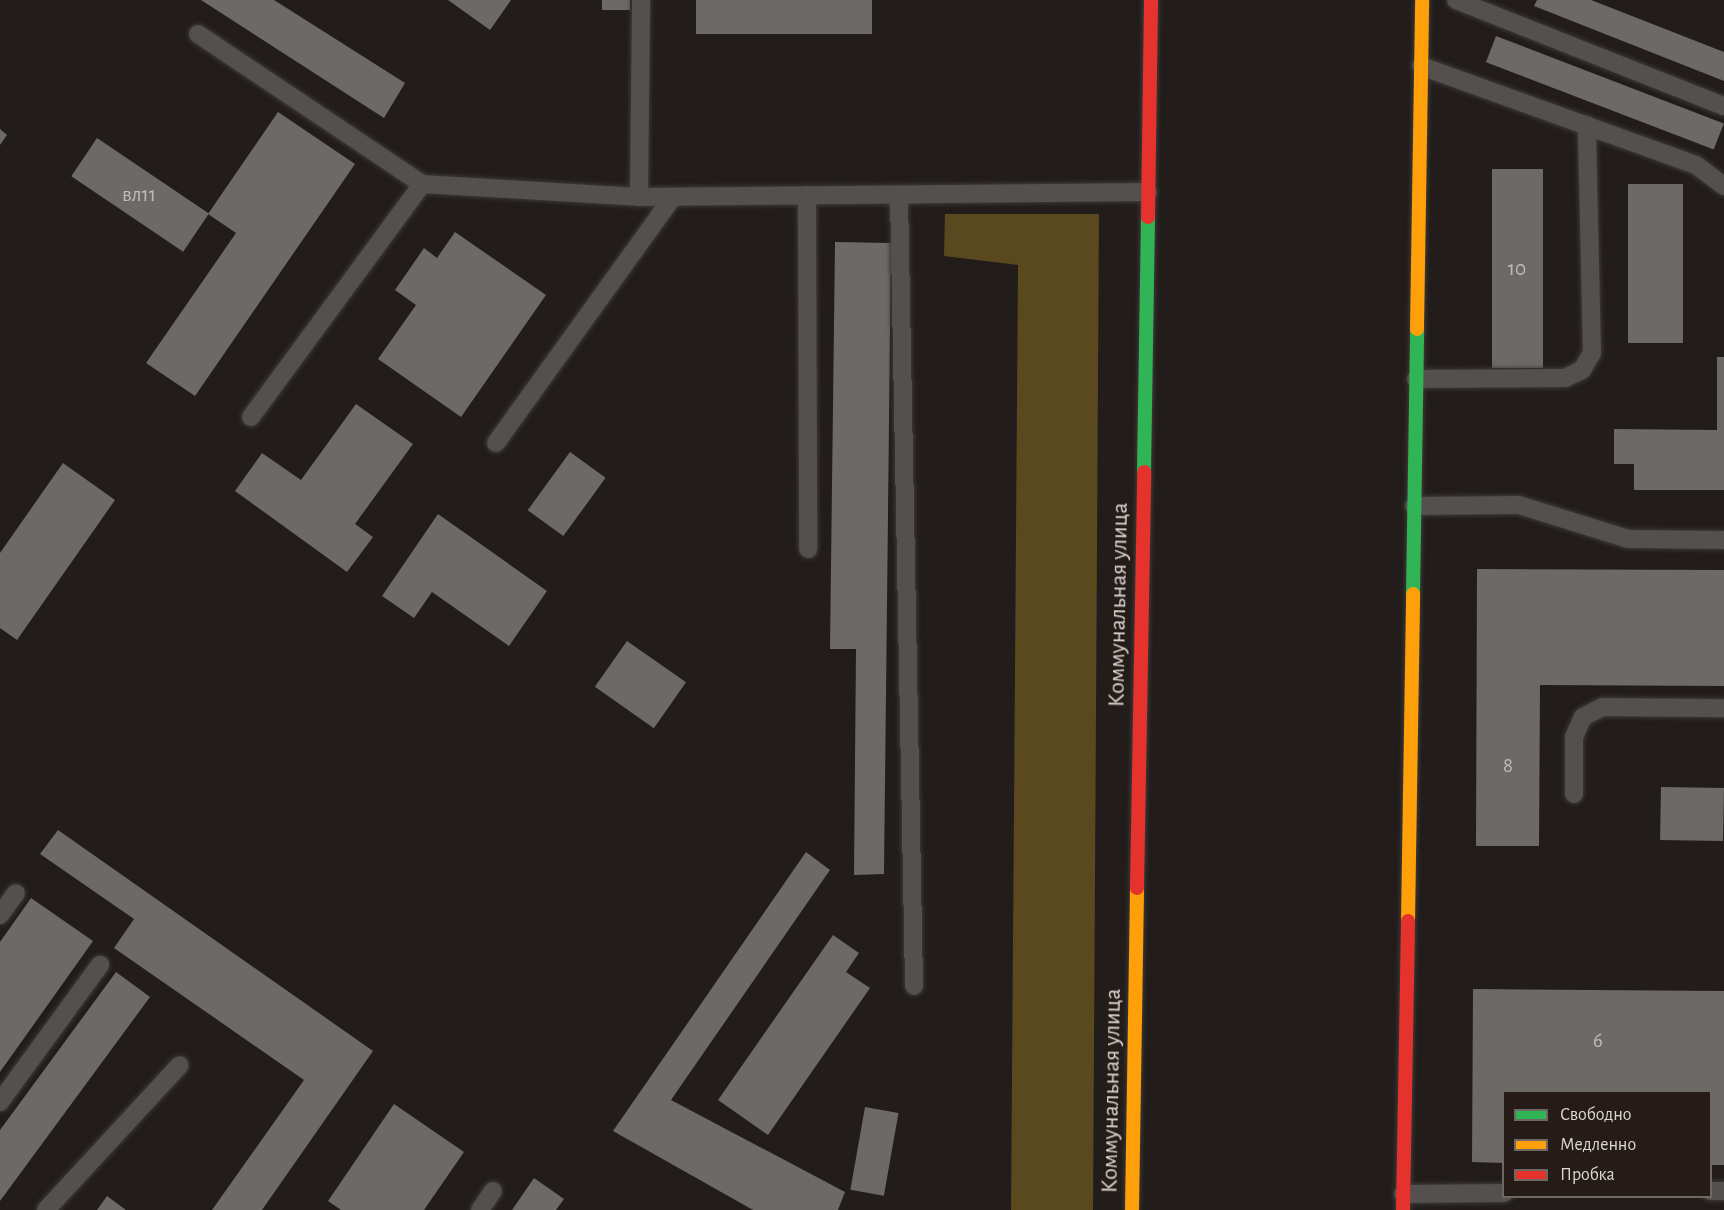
<!DOCTYPE html>
<meta charset="utf-8">
<style>
body{margin:0}
#map{position:relative;width:1724px;height:1210px;overflow:hidden;background:#221d1b;font-family:"Alegreya Sans",sans-serif}
div>[style]{position:absolute}
[style*='--x']{left:calc(var(--x)*1px);top:calc(var(--y)*1px);width:calc(var(--w)*1px);rotate:calc(var(--a)*1deg)}
.forest>*{inset:0;background:#5a491e}
.building>*{inset:0;background:#6d6967;transform-origin:0 0}
.roads{filter:drop-shadow(0 0 2px #3d3937) drop-shadow(0 0 2px #3d3937)}
.lane>*{height:18px;margin:-9px;padding:0 9px;transform-origin:9px;border-radius:9px;background:#53504e}
.fast>*{height:14px;margin:-7px;padding:0 7px;transform-origin:7px;border-radius:7px;background:#30b455}
.slow>*{height:14px;margin:-7px;padding:0 7px;transform-origin:7px;border-radius:7px;background:#ff9f0a}
.jam>*{height:14px;margin:-7px;padding:0 7px;transform-origin:7px;border-radius:7px;background:#e5322d}
span{translate:-50% -50%;white-space:nowrap;text-align:center;line-height:1.15;-webkit-text-stroke:6px #251c18;paint-order:stroke}
.number-label{font-size:21px;color:#c1bcb9}
.number-label span{-webkit-text-stroke-width:0}
.street-label{font-size:24px;color:#ddd7d4}
.legend{position:absolute;left:1502px;top:1090px;width:210px;height:108px;box-sizing:border-box;background:#251c18;border:2px solid #6f6763;margin:0;padding:8px 10px;list-style:none;font-size:18px;color:#ddd7d4}
.legend li{display:flex;align-items:center;gap:12px;height:30px}
.legend b{width:30px;border:2px solid #6f6763}
</style>
<div id="map">
<div class="forest">
<i style="clip-path:polygon(945px 214px,1099px 214px,1093px 1210px,1011px 1210px,1018px 265px,944px 256px)"></i>
</div>
<div class="building">
<i style="clip-path:polygon(201px 0,274px 0,405px 83px,384px 118px)"></i>
<i style="clip-path:polygon(448px 0,511px 0,490px 30px)"></i>
<i style="left:602px;top:0;width:28px;height:10px"></i>
<i style="left:696px;top:0;width:176px;height:34px"></i>
<i style="clip-path:polygon(1537px 0,1591px 0,1724px 52px,1724px 81px,1534px 6px)"></i>
<i style="left:1496px;top:36px;width:244px;height:28px;rotate:21deg"></i>
<i style="clip-path:polygon(278px 112px,355px 164px,195px 396px,146px 363px,236px 233px,208px 214px)"></i>
<i style="clip-path:polygon(0 129px,7px 135px,0 145px)"></i>
<i style="left:97px;top:138px;width:135px;height:46px;rotate:34deg"></i>
<i style="left:1492px;top:169px;width:51px;height:199px"></i>
<i style="left:1683px;top:184px;width:159px;height:55px;rotate:90deg"></i>
<i style="clip-path:polygon(455px 232px,546px 295px,461px 417px,378px 359px,416px 305px,395px 290px,424px 248px,437px 258px)"></i>
<i style="clip-path:polygon(835px 242px,891px 243px,884px 874px,854px 875px,856px 649px,830px 649px)"></i>
<i style="clip-path:polygon(1717px 357px,1724px 357px,1724px 490px,1634px 490px,1634px 464px,1614px 464px,1614px 429px,1717px 430px)"></i>
<i style="clip-path:polygon(356px 404px,413px 444px,355px 524px,373px 537px,347px 572px,235px 491px,262px 453px,301px 480px)"></i>
<i style="left:570px;top:452px;width:44px;height:72px;rotate:36deg"></i>
<i style="clip-path:polygon(63px 463px,115px 500px,17px 640px,0 628px,0 553px)"></i>
<i style="clip-path:polygon(438px 514px,547px 591px,509px 646px,432px 592px,414px 618px,382px 596px)"></i>
<i style="clip-path:polygon(1477px 569px,1724px 570px,1724px 686px,1540px 685px,1539px 846px,1476px 846px)"></i>
<i style="left:627px;top:641px;width:72px;height:56px;rotate:35deg"></i>
<i style="left:1661px;top:787px;width:63px;height:53px;rotate:1deg"></i>
<i style="clip-path:polygon(58px 830px,373px 1051px,262px 1210px,212px 1210px,304px 1080px,114px 948px,134px 919px,40px 854px)"></i>
<i style="clip-path:polygon(806px 852px,830px 870px,671px 1100px,845px 1192px,838px 1210px,753px 1210px,613px 1131px)"></i>
<i style="clip-path:polygon(31px 898px,93px 941px,0 1072px,0 942px)"></i>
<i style="clip-path:polygon(833px 935px,859px 953px,846px 972px,870px 988px,768px 1135px,718px 1100px)"></i>
<i style="clip-path:polygon(116px 972px,150px 997px,0 1201px,0 1130px)"></i>
<i style="clip-path:polygon(1473px 989px,1724px 991px,1724px 1165px,1710px 1165px,1710px 1092px,1504px 1092px,1504px 1163px,1472px 1162px)"></i>
<i style="clip-path:polygon(394px 1104px,464px 1152px,424px 1210px,341px 1210px,328px 1201px)"></i>
<i style="left:865px;top:1107px;width:34px;height:84px;rotate:10deg"></i>
<i style="clip-path:polygon(534px 1178px,564px 1199px,556px 1210px,512px 1210px)"></i>
<i style="clip-path:polygon(107px 1196px,126px 1210px,97px 1210px)"></i>
</div>
<div class="roads">
<div class="lane">
<i style="--x:1456;--y:0;--w:288;--a:21.6"></i>
<i style="--x:198;--y:34;--w:270;--a:33.8"></i>
<i style="--x:1421;--y:66;--w:292;--a:19.8"></i>
<i style="--x:1696;--y:165;--w:35;--a:37"></i>
<i style="--x:807;--y:195;--w:354;--a:89.8"></i>
<i style="--x:899;--y:195;--w:791;--a:88.91"></i>
<i style="--x:639;--y:197;--w:197;--a:-89.4"></i>
<i style="--x:1416;--y:379;--w:149;--a:-0.4"></i>
<i style="--x:1565;--y:378;--w:19;--a:-25"></i>
<i style="--x:1582;--y:370;--w:20;--a:-60"></i>
<i style="--x:1592;--y:353;--w:228;--a:-91.3"></i>
<i style="--x:251;--y:417;--w:289;--a:-53.7"></i>
<i style="--x:422;--y:184;--w:217;--a:3.4"></i>
<i style="--x:639;--y:197;--w:509;--a:-0.56"></i>
<i style="--x:496;--y:443;--w:303;--a:-54.3"></i>
<i style="--x:1414;--y:506;--w:105;--a:-0.5"></i>
<i style="--x:1519;--y:505;--w:114;--a:17.3"></i>
<i style="--x:1628;--y:539;--w:96;--a:0.6"></i>
<i style="--x:1574;--y:794;--w:57;--a:-90"></i>
<i style="--x:1574;--y:737;--w:22;--a:-66"></i>
<i style="--x:1583;--y:717;--w:22;--a:-27"></i>
<i style="--x:1603;--y:707;--w:121;--a:0.5"></i>
<i style="--x:0;--y:915;--w:27;--a:-54"></i>
<i style="--x:0;--y:1102;--w:170;--a:-53.9"></i>
<i style="--x:1710;--y:1191;--w:14;--a:0"></i>
<i style="--x:1403;--y:1194;--w:101;--a:-0.6"></i>
<i style="--x:46;--y:1210;--w:197;--a:-47.3"></i>
<i style="--x:480;--y:1210;--w:23;--a:-56"></i>
</div>
<div class="fast">
<i style="--x:1144;--y:472;--w:255;--a:-89.1"></i>
<i style="--x:1413;--y:594;--w:265;--a:-89.1"></i>
</div>
<div class="slow">
<i style="--x:1417;--y:329;--w:329;--a:-89.1"></i>
<i style="--x:1408;--y:921;--w:327;--a:-89.1"></i>
<i style="--x:1132;--y:1210;--w:322;--a:-89.1"></i>
</div>
<div class="jam">
<i style="--x:1148;--y:217;--w:217;--a:-89.2"></i>
<i style="--x:1137;--y:888;--w:416;--a:-89"></i>
<i style="--x:1403;--y:1210;--w:289;--a:-89"></i>
</div>
</div>
<div class="number-label">
<span style="left:139px;top:195px">вл11</span>
<span style="left:1517px;top:269px">10</span>
<span style="left:1508px;top:766px">8</span>
<span style="left:1598px;top:1041px">6</span>
</div>
<div class="street-label">
<span style="left:1119px;top:605px;rotate:-89deg">Коммунальная улица</span>
<span style="left:1112px;top:1091px;rotate:-89deg">Коммунальная улица</span>
</div>
<ul class="legend">
<li><b style="height:8px;background:#30b455"></b>Свободно</li>
<li><b style="height:8px;background:#ff9f0a"></b>Медленно</li>
<li><b style="height:8px;background:#e5322d"></b>Пробка</li>
</ul>
</div>
